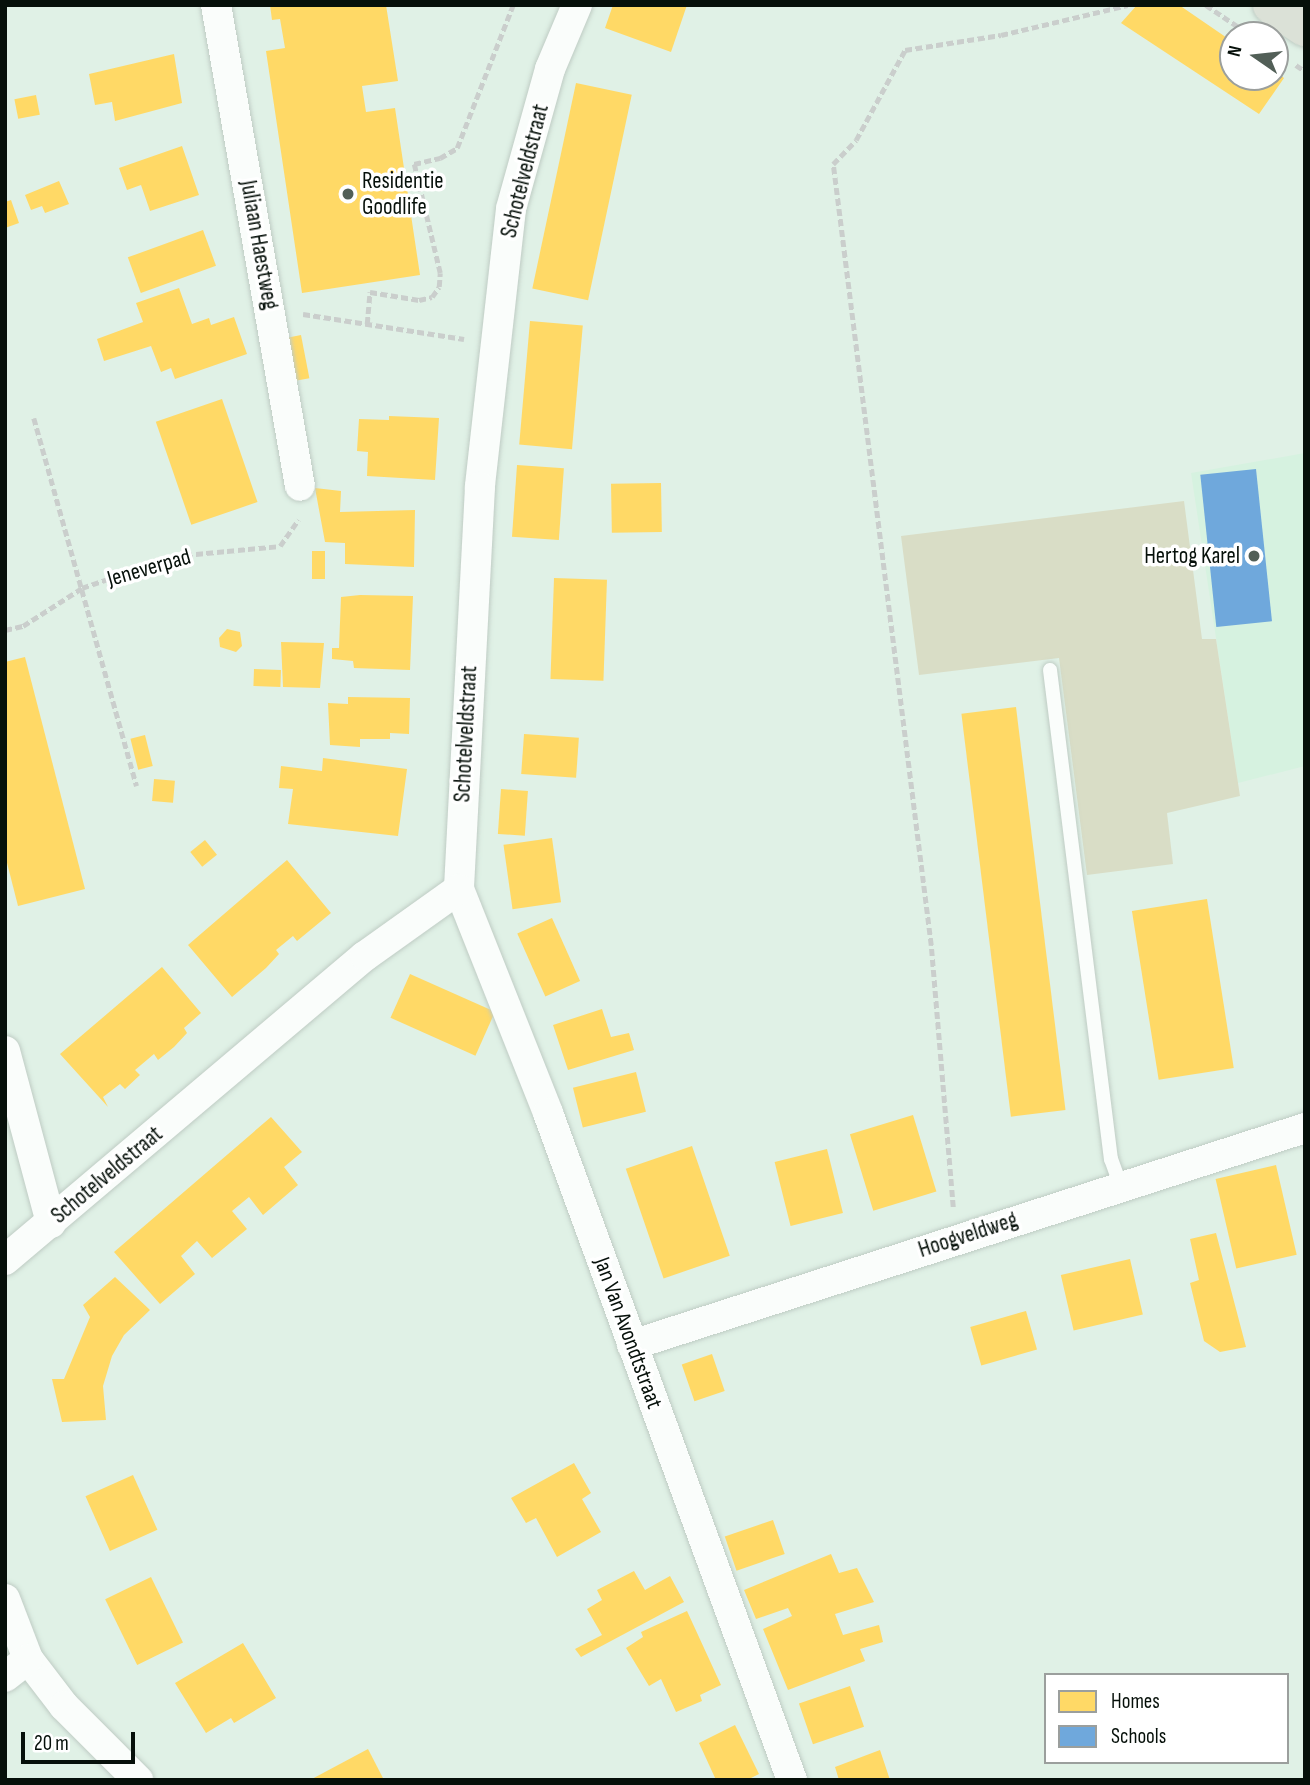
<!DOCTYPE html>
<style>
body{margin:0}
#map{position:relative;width:1310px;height:1785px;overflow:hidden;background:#e0f1e6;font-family:"Sofia Sans Condensed",sans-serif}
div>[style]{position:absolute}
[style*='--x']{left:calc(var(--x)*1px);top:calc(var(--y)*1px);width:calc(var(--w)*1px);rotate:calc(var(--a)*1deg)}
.built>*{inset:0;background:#d6f2e0}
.green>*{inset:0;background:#d9ddc6}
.homes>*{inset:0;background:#ffd966;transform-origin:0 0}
.schools>*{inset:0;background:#6fa8dc;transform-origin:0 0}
.path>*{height:4.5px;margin-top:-2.25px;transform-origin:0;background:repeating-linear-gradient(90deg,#cacecc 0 7px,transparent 0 10.5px)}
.roads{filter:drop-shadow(0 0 2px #bfccc4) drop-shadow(0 0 2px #bfccc4)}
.lane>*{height:14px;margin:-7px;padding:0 7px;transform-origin:7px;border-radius:7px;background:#fafdfb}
.street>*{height:30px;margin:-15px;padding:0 15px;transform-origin:15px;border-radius:15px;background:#fafdfb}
.primary>*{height:38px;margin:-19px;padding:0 19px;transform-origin:19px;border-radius:19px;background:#dbe1d7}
.dots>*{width:19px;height:19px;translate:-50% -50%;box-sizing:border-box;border:4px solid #fff;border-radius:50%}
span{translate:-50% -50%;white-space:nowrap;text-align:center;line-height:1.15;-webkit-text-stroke:7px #fff;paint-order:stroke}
.street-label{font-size:23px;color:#06100a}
.poi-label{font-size:23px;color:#06100a}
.left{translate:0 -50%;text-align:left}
.right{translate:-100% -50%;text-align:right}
.frame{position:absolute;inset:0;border:7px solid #06100a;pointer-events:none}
.legend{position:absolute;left:1044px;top:1673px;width:245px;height:91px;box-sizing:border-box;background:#fff;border:2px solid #9b9f9d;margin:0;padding:9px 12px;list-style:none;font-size:21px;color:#06100a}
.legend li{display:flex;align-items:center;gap:14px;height:35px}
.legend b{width:35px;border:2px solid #9b9f9d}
.north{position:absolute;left:1219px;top:21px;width:70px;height:70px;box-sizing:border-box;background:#fff;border:2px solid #9b9f9d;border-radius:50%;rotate:284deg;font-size:19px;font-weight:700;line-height:28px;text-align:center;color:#06100a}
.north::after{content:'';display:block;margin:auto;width:24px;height:32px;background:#525f57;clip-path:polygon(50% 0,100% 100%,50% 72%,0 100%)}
.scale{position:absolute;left:21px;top:1732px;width:114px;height:32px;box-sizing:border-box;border:4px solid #06100a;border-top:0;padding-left:9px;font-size:21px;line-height:24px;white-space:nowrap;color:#06100a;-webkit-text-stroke:5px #fff;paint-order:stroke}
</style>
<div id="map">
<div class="built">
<i style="clip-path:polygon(1305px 453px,1305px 766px,1238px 783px,1191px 473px)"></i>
</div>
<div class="green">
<i style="clip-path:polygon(1184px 501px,1202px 639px,1216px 639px,1240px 796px,1167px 813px,1173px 864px,1087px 875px,1059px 658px,919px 675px,901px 536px)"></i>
</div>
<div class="homes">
<i style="clip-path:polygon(270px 5px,386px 5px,398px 81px,362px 86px,366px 112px,395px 108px,420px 275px,302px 293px,266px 51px,285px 48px,280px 19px,272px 20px)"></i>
<i style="clip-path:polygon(613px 5px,687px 5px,671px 52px,605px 28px)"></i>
<i style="clip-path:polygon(1137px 5px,1179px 5px,1233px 42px,1233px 77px,1275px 77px,1275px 71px,1284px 78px,1259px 114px,1121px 23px)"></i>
<i style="clip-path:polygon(174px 54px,182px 103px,115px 121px,112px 102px,95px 105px,89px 74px)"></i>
<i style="left:576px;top:83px;width:57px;height:210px;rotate:12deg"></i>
<i style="left:36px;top:95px;width:20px;height:22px;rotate:79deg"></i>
<i style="clip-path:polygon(182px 146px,199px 195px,150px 211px,141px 185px,127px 190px,119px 168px)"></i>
<i style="clip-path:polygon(59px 181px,69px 204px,45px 213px,42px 206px,31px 210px,25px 195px)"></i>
<i style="clip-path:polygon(11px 200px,19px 223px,5px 228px,5px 202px)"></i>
<i style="left:203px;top:230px;width:38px;height:80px;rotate:70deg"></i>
<i style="clip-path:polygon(179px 288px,192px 324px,209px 318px,211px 325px,234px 317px,247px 354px,175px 379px,171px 368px,161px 372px,151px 346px,104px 361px,97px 339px,143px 322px,136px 303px)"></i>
<i style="left:530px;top:321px;width:53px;height:124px;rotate:5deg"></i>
<i style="left:301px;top:335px;width:44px;height:14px;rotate:79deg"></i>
<i style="left:222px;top:399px;width:109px;height:70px;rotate:71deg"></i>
<i style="clip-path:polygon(389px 416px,439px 418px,435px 480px,367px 476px,368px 452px,357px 451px,359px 419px,389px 420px)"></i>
<i style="left:517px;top:465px;width:47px;height:72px;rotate:4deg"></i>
<i style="left:661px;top:483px;width:49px;height:50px;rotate:89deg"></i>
<i style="clip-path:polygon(315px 488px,341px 491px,340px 512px,415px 510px,414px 567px,345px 564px,345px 543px,325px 542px)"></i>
<i style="left:312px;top:551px;width:13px;height:28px"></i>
<i style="left:554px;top:578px;width:53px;height:101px;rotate:2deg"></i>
<i style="clip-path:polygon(360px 595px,413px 596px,410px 670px,354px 668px,353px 661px,332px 659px,332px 648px,339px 648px,341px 597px)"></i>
<i style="clip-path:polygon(227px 629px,240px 632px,242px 646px,236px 652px,220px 647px,219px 638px)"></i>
<i style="clip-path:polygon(281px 642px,324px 643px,320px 688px,283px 687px)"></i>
<i style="clip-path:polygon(25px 657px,85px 889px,18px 906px,5px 855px,5px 662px)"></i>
<i style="left:254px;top:669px;width:27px;height:17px;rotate:2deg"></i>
<i style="clip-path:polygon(348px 697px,410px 698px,409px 734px,390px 733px,390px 739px,360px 739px,360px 747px,330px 745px,328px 703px,348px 704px)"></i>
<i style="left:1016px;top:707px;width:406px;height:55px;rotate:83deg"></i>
<i style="left:524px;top:734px;width:55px;height:40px;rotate:4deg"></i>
<i style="left:145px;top:735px;width:32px;height:15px;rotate:76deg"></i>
<i style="clip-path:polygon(323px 758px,407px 769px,398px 836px,288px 824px,293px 789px,279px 788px,281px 766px,322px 771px)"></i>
<i style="left:154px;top:779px;width:21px;height:22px;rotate:5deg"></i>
<i style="left:501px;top:789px;width:27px;height:45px;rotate:4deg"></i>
<i style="left:552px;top:838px;width:65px;height:49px;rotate:82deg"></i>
<i style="left:205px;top:840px;width:19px;height:19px;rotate:51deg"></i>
<i style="clip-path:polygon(287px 860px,331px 913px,297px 941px,293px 936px,276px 950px,279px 954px,266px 968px,232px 997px,188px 945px)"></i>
<i style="left:1207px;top:899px;width:171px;height:76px;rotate:81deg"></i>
<i style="left:552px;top:918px;width:69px;height:38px;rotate:66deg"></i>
<i style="clip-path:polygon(162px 967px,201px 1013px,184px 1028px,187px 1033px,174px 1047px,158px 1060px,154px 1054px,135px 1070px,140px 1075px,125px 1089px,120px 1084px,103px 1097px,108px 1107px,60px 1054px)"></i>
<i style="left:410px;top:974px;width:93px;height:48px;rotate:24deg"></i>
<i style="clip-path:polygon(602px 1009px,611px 1037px,629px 1033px,634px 1050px,568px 1070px,553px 1025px)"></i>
<i style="left:636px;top:1072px;width:41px;height:65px;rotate:76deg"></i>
<i style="left:913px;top:1115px;width:80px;height:66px;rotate:73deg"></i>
<i style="clip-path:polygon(271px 1117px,302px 1152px,284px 1167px,298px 1185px,263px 1215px,249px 1197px,232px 1211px,247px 1229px,212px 1258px,197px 1241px,181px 1256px,195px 1274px,160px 1304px,114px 1252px)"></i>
<i style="left:692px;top:1146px;width:116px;height:70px;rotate:71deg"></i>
<i style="left:827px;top:1149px;width:66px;height:54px;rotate:76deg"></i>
<i style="left:1276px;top:1165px;width:92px;height:62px;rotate:77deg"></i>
<i style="clip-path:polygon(1216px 1233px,1246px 1347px,1220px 1352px,1204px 1341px,1190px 1283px,1199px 1280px,1190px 1239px)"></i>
<i style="left:1130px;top:1259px;width:57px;height:71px;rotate:77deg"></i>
<i style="clip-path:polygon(115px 1277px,150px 1310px,124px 1335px,112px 1356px,103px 1386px,106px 1420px,62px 1422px,52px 1379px,64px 1379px,90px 1317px,83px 1305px)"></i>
<i style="left:1026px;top:1311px;width:40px;height:58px;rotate:74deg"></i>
<i style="left:712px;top:1354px;width:39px;height:32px;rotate:71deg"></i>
<i style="clip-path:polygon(574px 1463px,591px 1493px,582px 1499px,601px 1532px,557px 1557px,536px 1518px,526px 1523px,511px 1498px)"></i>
<i style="left:133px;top:1475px;width:60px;height:52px;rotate:66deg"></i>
<i style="left:773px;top:1520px;width:36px;height:51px;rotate:71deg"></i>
<i style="clip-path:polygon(831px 1554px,839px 1573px,857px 1568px,874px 1602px,835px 1614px,843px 1635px,879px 1625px,883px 1642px,860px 1649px,865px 1661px,788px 1690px,763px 1629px,792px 1616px,788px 1608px,756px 1619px,744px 1590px)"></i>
<i style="clip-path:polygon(634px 1571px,645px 1590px,670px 1576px,684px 1602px,581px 1657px,575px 1649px,602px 1635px,587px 1609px,602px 1600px,597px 1590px)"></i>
<i style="left:151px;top:1577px;width:73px;height:51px;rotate:64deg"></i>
<i style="clip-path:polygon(687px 1611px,721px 1685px,700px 1695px,702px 1701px,676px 1712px,661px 1679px,649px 1686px,626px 1648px,643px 1637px,641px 1632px)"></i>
<i style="clip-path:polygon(243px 1643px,276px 1698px,234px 1723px,231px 1718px,206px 1733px,175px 1683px)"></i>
<i style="left:850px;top:1686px;width:43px;height:54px;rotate:71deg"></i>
<i style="clip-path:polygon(735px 1725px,759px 1774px,747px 1780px,716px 1780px,699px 1743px)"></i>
<i style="clip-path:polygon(368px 1749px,384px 1780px,310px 1780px)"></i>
<i style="clip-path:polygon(880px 1750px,890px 1780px,839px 1780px,835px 1767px)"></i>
</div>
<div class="schools">
<i style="left:1256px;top:469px;width:153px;height:56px;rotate:84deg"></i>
</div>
<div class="path">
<i style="--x:1206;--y:5;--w:41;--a:34.1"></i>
<i style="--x:1296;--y:65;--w:11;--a:34"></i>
<i style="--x:303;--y:314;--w:163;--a:8.8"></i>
<i style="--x:367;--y:324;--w:32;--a:-85"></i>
<i style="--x:370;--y:292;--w:50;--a:9.3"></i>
<i style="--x:419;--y:300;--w:13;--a:-13"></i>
<i style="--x:432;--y:297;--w:12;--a:-55"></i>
<i style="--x:439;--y:287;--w:14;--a:-86"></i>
<i style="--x:440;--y:273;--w:112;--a:-103.4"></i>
<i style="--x:414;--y:164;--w:27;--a:-13"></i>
<i style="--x:440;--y:158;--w:20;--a:-30"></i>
<i style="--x:457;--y:148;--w:154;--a:-68.6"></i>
<i style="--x:34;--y:418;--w:382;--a:74.4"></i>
<i style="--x:5;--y:630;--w:18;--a:-13"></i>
<i style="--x:23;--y:626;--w:70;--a:-32.8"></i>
<i style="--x:82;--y:588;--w:98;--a:-19"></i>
<i style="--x:175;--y:556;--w:105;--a:-5.4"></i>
<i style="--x:280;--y:546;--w:32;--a:-55"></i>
<i style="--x:953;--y:1207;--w:263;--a:-94.8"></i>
<i style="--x:931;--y:945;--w:787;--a:-97.15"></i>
<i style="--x:833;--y:164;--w:33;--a:-46"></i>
<i style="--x:856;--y:140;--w:102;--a:-61.4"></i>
<i style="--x:905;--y:50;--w:97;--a:-8.9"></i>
<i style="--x:1001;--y:35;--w:130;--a:-13.3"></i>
</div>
<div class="roads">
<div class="lane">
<i style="--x:1050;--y:670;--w:493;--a:82.9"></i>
<i style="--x:1111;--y:1159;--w:30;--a:70"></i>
</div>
<div class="street">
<i style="--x:216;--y:5;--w:488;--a:80.1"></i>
<i style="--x:577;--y:5;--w:69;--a:112.9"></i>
<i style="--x:550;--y:69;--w:145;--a:105.6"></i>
<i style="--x:511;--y:209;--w:280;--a:96.4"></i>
<i style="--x:480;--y:487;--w:403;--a:93"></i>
<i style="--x:459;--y:889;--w:241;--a:68.3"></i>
<i style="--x:548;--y:1113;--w:710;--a:69.91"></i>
<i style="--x:5;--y:1051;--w:178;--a:75"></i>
<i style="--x:5;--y:1260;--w:471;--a:-40.2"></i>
<i style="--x:365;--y:956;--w:115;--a:-35.5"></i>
<i style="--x:632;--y:1345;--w:707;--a:-17.87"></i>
<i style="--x:5;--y:1599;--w:64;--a:69"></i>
<i style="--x:28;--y:1659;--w:59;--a:52.5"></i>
<i style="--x:64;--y:1706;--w:105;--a:45"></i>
<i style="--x:5;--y:1677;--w:29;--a:-38"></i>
</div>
<div class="primary">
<i style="--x:1272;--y:5;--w:40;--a:34"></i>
</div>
</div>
<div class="dots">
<i style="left:348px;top:194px;background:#525f57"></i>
<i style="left:1254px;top:556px;background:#525f57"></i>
</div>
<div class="street-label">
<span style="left:525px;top:171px;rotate:-76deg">Schotelveldstraat</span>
<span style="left:259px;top:245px;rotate:80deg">Juliaan Haestweg</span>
<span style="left:149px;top:568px;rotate:-16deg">Jeneverpad</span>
<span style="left:466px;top:734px;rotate:-87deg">Schotelveldstraat</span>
<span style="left:107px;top:1175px;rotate:-40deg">Schotelveldstraat</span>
<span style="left:968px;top:1235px;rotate:-18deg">Hoogveldweg</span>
<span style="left:628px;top:1333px;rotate:70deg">Jan Van Avondtstraat</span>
</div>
<div class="poi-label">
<span class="left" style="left:362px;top:194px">Residentie<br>Goodlife</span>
<span class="right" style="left:1240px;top:556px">Hertog Karel</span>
</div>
<div class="frame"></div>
<ul class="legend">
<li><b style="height:19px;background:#ffd966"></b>Homes</li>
<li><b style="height:19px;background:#6fa8dc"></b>Schools</li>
</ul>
<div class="north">N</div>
<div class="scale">20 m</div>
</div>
